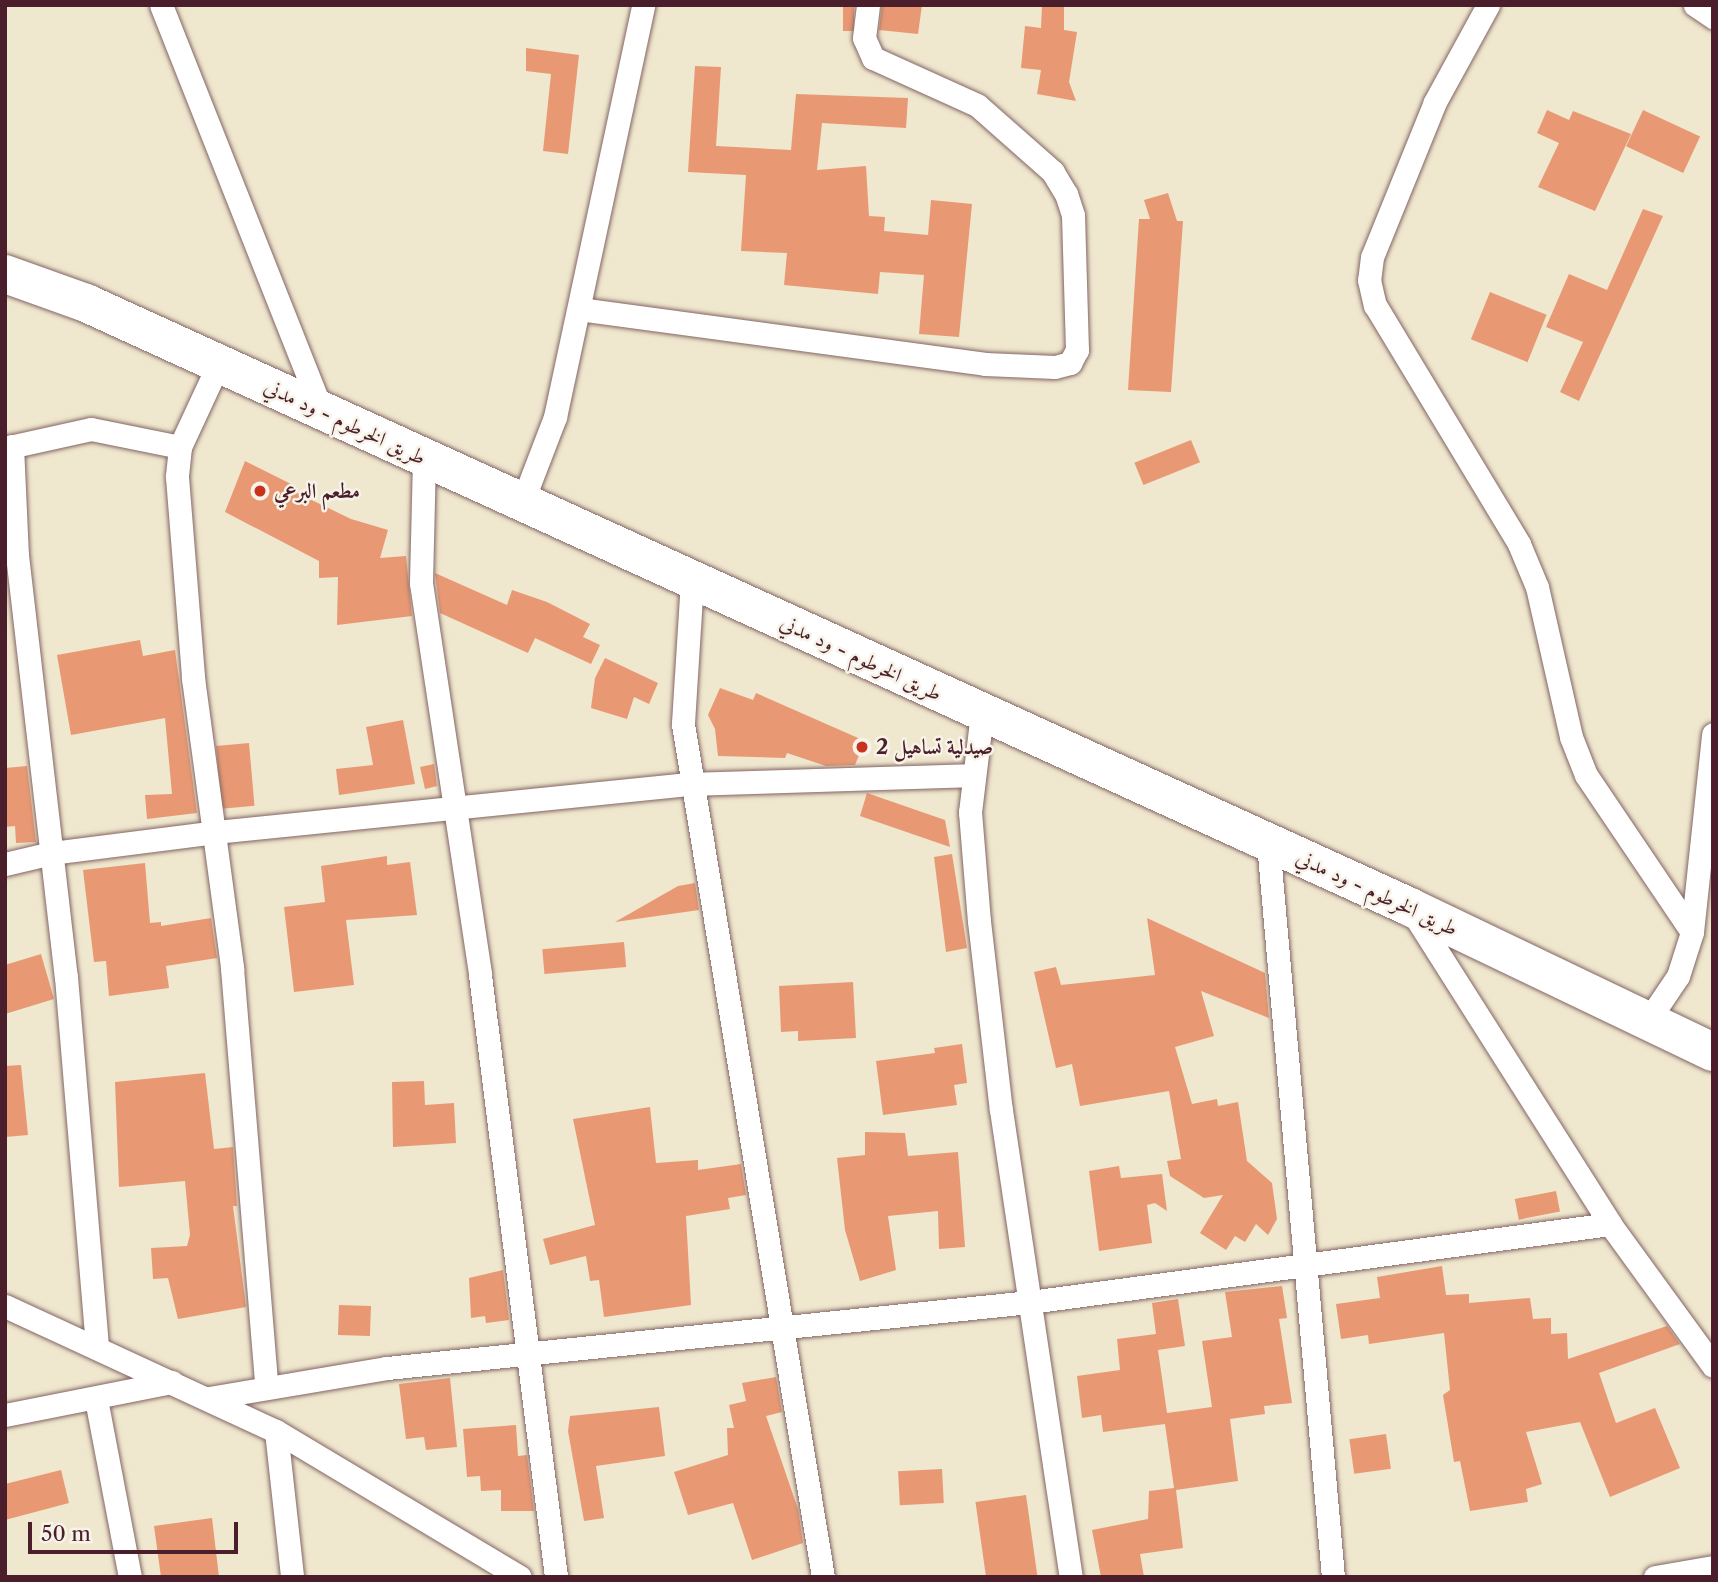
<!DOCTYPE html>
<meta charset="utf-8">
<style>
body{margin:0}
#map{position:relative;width:1718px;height:1582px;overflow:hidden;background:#efe7ce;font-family:"Libre Caslon Text",Amiri,serif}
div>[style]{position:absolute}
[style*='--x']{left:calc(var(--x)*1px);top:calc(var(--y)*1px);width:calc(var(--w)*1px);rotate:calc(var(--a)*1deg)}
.building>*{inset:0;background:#e89974;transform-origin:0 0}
.roads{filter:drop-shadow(0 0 2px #846564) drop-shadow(0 0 2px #846564)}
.street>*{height:23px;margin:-11.5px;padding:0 11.5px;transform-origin:11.5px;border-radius:11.5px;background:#fff}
.highway>*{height:38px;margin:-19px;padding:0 19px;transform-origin:19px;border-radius:19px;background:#fff}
.dots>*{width:19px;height:19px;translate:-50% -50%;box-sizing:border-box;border:4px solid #f7f3e8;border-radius:50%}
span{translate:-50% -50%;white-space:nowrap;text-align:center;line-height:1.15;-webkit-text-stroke:5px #f7f3e8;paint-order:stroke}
.street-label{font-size:21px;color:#4a1f2b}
.poi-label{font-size:21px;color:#4a1f2b;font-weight:700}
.left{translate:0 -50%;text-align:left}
.frame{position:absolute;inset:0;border:7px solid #4a1f2b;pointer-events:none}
.scale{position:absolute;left:28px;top:1522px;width:210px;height:32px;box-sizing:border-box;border:4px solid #4a1f2b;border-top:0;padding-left:9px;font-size:21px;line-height:24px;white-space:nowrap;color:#4a1f2b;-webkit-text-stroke:5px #f7f3e8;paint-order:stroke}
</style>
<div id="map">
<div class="building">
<i style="left:843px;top:5px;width:11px;height:26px"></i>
<i style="clip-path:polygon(882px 5px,922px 5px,918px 34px,879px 30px)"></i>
<i style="clip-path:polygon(1042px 5px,1064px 5px,1064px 30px,1077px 32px,1069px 82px,1076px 101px,1037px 94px,1041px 70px,1021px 68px,1025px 26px,1041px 28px)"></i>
<i style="clip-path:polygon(526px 48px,579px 55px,568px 154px,543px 151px,551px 74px,526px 71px)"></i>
<i style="clip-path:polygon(695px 66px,721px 67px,716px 146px,791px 150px,796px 94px,908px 98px,906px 128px,822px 123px,817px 170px,866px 166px,869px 216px,885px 217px,884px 231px,928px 235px,931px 200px,972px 204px,959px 337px,919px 334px,924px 275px,880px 272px,878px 294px,784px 285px,787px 253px,741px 251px,746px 175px,688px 172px)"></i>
<i style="clip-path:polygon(1547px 110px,1569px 120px,1573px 111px,1631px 134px,1595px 211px,1538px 187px,1559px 143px,1537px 133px)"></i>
<i style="left:1643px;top:110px;width:63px;height:40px;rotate:25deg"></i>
<i style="clip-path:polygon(1168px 193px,1177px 221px,1183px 221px,1171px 392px,1128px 390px,1139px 219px,1150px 219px,1144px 200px)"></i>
<i style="clip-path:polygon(1643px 209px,1663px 216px,1579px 401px,1560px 392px,1583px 342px,1546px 327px,1569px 274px,1607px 290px)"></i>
<i style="left:1490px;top:292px;width:61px;height:51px;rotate:22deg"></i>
<i style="left:1191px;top:440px;width:24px;height:61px;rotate:68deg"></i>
<i style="clip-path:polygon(245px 461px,295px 486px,293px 491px,351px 519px,388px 530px,380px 558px,406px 556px,412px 616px,337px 625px,338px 577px,319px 578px,319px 561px,225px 512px)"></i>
<i style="clip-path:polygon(435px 573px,507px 605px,512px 590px,547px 602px,590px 624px,583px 637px,600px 645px,591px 664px,535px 638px,528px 653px,440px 613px)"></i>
<i style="clip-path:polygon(140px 640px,143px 656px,175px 650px,197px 813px,147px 819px,145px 795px,172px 794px,165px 718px,71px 735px,57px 655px)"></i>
<i style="clip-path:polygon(605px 658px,658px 683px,649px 704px,634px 697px,627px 719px,591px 708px,595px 678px)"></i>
<i style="clip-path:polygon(720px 688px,753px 700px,756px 693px,865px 741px,855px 765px,826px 766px,787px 753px,785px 758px,718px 756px,715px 729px,708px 715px)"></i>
<i style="clip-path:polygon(403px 720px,415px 784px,339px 795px,336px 769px,373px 765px,366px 727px)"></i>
<i style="left:249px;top:743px;width:63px;height:33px;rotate:85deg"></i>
<i style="clip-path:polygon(434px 764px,437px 786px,425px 789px,420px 767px)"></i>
<i style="clip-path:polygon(27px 766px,36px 842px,16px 843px,15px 826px,5px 827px,5px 768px)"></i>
<i style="clip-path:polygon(867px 793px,945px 820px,950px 847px,860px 816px)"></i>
<i style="clip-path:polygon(952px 854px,967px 948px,946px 952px,934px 857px)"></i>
<i style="clip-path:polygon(387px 856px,387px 865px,410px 862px,417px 915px,346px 920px,354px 985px,294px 992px,284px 907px,325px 902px,321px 866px)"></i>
<i style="clip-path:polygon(145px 863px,150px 923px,161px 922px,161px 926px,211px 918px,217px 958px,166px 966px,169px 988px,109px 996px,106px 961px,94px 962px,83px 870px)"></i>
<i style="clip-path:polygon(695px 883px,699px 910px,615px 922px,678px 886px)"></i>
<i style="clip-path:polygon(1147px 918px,1265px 973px,1269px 1018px,1201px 991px,1214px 1036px,1175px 1047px,1192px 1104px,1217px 1099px,1218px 1106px,1238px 1102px,1247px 1161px,1272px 1183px,1277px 1219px,1268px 1235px,1256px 1224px,1245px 1242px,1235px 1236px,1226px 1250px,1200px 1233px,1223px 1195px,1204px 1198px,1170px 1176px,1167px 1161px,1181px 1159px,1169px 1091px,1080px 1106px,1072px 1064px,1056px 1068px,1034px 972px,1056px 967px,1061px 985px,1155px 975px)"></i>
<i style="left:624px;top:942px;width:25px;height:82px;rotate:85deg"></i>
<i style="clip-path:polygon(41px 954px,54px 999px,5px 1014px,5px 965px)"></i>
<i style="clip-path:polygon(853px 982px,856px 1038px,798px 1041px,798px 1031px,781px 1032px,779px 986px)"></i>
<i style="clip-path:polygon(962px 1044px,967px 1083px,954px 1085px,957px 1105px,883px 1115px,876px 1061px,935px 1053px,934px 1048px)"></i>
<i style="clip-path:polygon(21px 1065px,28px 1135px,5px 1137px,5px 1066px)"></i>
<i style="clip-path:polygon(205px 1073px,214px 1149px,233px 1147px,237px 1206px,233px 1206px,246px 1307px,178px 1319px,168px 1278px,153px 1279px,151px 1248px,187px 1246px,190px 1235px,185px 1181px,119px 1187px,115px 1082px)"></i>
<i style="clip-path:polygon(424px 1081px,425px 1105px,454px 1103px,456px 1143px,393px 1147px,392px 1082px)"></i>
<i style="clip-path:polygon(650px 1107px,656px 1163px,698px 1160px,698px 1170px,741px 1164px,746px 1195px,728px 1198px,730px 1209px,686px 1216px,691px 1305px,604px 1317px,599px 1280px,590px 1281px,586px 1256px,550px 1265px,543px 1239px,595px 1225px,573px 1119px)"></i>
<i style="clip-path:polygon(865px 1132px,905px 1133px,908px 1156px,958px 1152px,965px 1247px,939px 1249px,938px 1211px,888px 1216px,896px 1270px,860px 1281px,845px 1230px,837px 1158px,865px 1155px)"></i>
<i style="clip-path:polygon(1119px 1166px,1121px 1178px,1162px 1174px,1167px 1211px,1155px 1203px,1147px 1205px,1152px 1243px,1099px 1251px,1089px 1171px)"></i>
<i style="left:1556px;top:1191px;width:21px;height:42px;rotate:79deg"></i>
<i style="clip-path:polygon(1442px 1266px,1446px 1295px,1469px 1294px,1469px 1303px,1530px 1298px,1533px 1319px,1551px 1318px,1551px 1334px,1567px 1333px,1568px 1359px,1667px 1326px,1680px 1344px,1599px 1373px,1616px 1423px,1655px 1408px,1680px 1468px,1610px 1497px,1580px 1422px,1526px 1432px,1542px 1484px,1526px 1489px,1528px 1502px,1470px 1511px,1460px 1461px,1454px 1462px,1443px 1395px,1450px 1390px,1444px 1333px,1369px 1344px,1368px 1335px,1341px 1339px,1336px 1304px,1380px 1298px,1377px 1277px)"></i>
<i style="clip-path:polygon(503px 1270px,509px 1320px,486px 1323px,485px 1316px,471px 1318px,469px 1278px)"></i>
<i style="clip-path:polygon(1282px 1286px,1287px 1318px,1279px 1319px,1292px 1403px,1264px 1406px,1265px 1414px,1230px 1419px,1238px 1481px,1176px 1490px,1183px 1548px,1140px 1554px,1144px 1577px,1101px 1577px,1092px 1530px,1148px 1519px,1149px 1491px,1174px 1488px,1165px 1424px,1103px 1432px,1101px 1415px,1082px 1418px,1077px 1376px,1120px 1370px,1117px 1339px,1156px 1334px,1152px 1303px,1178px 1299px,1185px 1346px,1158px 1350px,1167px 1413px,1212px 1407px,1202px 1341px,1232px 1337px,1225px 1292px)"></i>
<i style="left:339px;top:1305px;width:32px;height:30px;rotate:2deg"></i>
<i style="clip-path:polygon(776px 1377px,782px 1412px,766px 1416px,798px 1509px,803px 1543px,752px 1560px,733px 1503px,688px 1515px,674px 1472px,728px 1455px,727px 1428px,734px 1428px,729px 1405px,746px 1401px,742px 1383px)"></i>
<i style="clip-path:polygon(450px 1378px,457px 1447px,426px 1450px,424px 1437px,406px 1439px,399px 1384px)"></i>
<i style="clip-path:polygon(659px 1407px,665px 1456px,596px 1466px,604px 1518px,584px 1521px,568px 1431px,570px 1416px)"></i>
<i style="clip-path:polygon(516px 1425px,518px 1456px,527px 1455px,534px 1511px,501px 1511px,501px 1490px,481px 1491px,480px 1476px,467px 1477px,463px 1429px)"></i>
<i style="left:1386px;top:1434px;width:35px;height:37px;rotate:82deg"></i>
<i style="left:942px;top:1469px;width:34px;height:44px;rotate:87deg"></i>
<i style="clip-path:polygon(61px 1470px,69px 1503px,5px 1520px,5px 1484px)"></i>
<i style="left:1026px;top:1495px;width:83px;height:51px;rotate:82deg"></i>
<i style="clip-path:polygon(212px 1518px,219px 1577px,161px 1577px,154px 1526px)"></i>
</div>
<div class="roads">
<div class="street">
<i style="--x:161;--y:5;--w:437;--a:68.4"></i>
<i style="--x:1488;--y:5;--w:111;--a:118.7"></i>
<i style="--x:1435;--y:102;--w:167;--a:112.1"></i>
<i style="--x:1372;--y:257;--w:23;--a:97"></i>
<i style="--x:1369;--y:280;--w:26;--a:77"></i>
<i style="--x:1375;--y:305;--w:279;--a:58.9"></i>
<i style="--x:1519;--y:544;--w:47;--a:67.3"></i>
<i style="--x:1537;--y:587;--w:154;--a:77.2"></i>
<i style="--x:1571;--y:737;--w:41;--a:68.5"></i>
<i style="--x:1586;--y:775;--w:189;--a:56"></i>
<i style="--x:1695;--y:5;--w:22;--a:34"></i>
<i style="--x:579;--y:309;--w:410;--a:7.7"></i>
<i style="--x:985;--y:364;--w:70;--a:2.5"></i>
<i style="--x:1055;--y:367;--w:16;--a:-15"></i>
<i style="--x:1070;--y:363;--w:15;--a:-62"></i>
<i style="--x:1077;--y:350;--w:135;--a:-91.7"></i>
<i style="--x:1073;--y:215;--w:22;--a:-108"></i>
<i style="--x:1066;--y:194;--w:26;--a:-121"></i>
<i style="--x:1053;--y:172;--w:101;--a:-138.6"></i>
<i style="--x:977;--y:105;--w:114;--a:-155.7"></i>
<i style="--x:873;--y:58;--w:22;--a:-114"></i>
<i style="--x:864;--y:38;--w:33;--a:-83"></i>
<i style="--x:218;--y:365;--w:90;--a:114.9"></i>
<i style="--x:180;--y:447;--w:30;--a:96"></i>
<i style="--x:177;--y:477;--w:202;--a:85.4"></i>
<i style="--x:193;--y:678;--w:293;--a:82.3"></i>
<i style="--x:232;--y:968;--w:419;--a:85.3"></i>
<i style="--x:12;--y:446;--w:109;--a:87.4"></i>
<i style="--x:17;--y:555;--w:425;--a:83.4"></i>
<i style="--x:66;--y:977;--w:370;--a:85.2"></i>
<i style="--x:5;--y:448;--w:88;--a:-12.5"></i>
<i style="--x:91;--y:429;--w:91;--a:11.4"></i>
<i style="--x:424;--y:459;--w:124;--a:91.4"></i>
<i style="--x:421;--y:583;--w:396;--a:81.4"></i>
<i style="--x:480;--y:975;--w:607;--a:82.8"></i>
<i style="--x:522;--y:503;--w:92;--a:-69"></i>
<i style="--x:555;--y:417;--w:421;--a:-77.9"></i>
<i style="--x:692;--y:580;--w:144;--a:93.6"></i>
<i style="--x:683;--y:724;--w:864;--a:80.68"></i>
<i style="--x:982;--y:713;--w:100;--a:96.9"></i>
<i style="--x:970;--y:812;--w:109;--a:85.3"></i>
<i style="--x:979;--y:921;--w:190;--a:83.4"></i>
<i style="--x:1001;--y:1110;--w:472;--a:81.5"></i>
<i style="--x:1268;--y:843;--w:737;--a:84.94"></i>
<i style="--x:5;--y:864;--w:48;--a:-13.2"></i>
<i style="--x:52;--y:853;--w:165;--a:-7.3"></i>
<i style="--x:216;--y:832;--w:478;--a:-5.8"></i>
<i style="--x:692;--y:784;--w:281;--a:-1.8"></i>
<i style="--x:1413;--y:913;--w:368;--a:57.6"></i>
<i style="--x:1610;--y:1224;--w:175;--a:54"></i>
<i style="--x:1647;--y:1022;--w:55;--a:-56"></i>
<i style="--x:1678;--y:976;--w:46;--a:-72.3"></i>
<i style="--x:1692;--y:932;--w:199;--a:-83.9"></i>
<i style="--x:5;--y:1306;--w:298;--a:24.8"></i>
<i style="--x:276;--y:1431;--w:284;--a:30.9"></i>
<i style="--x:209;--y:1398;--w:181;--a:-9.6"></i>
<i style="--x:387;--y:1368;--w:646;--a:-5.86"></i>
<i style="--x:1030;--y:1302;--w:585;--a:-7.66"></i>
<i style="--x:96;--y:1399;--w:181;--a:79.2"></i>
<i style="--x:5;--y:1415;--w:170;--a:-11.2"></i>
<i style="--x:276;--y:1431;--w:147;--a:83.7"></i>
<i style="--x:1655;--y:1577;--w:59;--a:-9.8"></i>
</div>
<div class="highway">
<i style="--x:5;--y:274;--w:86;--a:19.7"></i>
<i style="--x:86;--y:303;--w:1455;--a:24.52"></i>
<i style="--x:1410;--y:907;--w:336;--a:25.6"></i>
</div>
</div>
<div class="dots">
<i style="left:260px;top:491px;background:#c8321e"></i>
<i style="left:862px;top:747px;background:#c8321e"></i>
</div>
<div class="street-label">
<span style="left:345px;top:422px;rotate:25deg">طريق الخرطوم - ود مدني</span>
<span style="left:861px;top:658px;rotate:25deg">طريق الخرطوم - ود مدني</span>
<span style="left:1377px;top:893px;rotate:25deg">طريق الخرطوم - ود مدني</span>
</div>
<div class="poi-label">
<span class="left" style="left:274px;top:491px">مطعم البرعي</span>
<span class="left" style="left:876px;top:747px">صيدلية تساهيل 2</span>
</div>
<div class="frame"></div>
<div class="scale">50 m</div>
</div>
